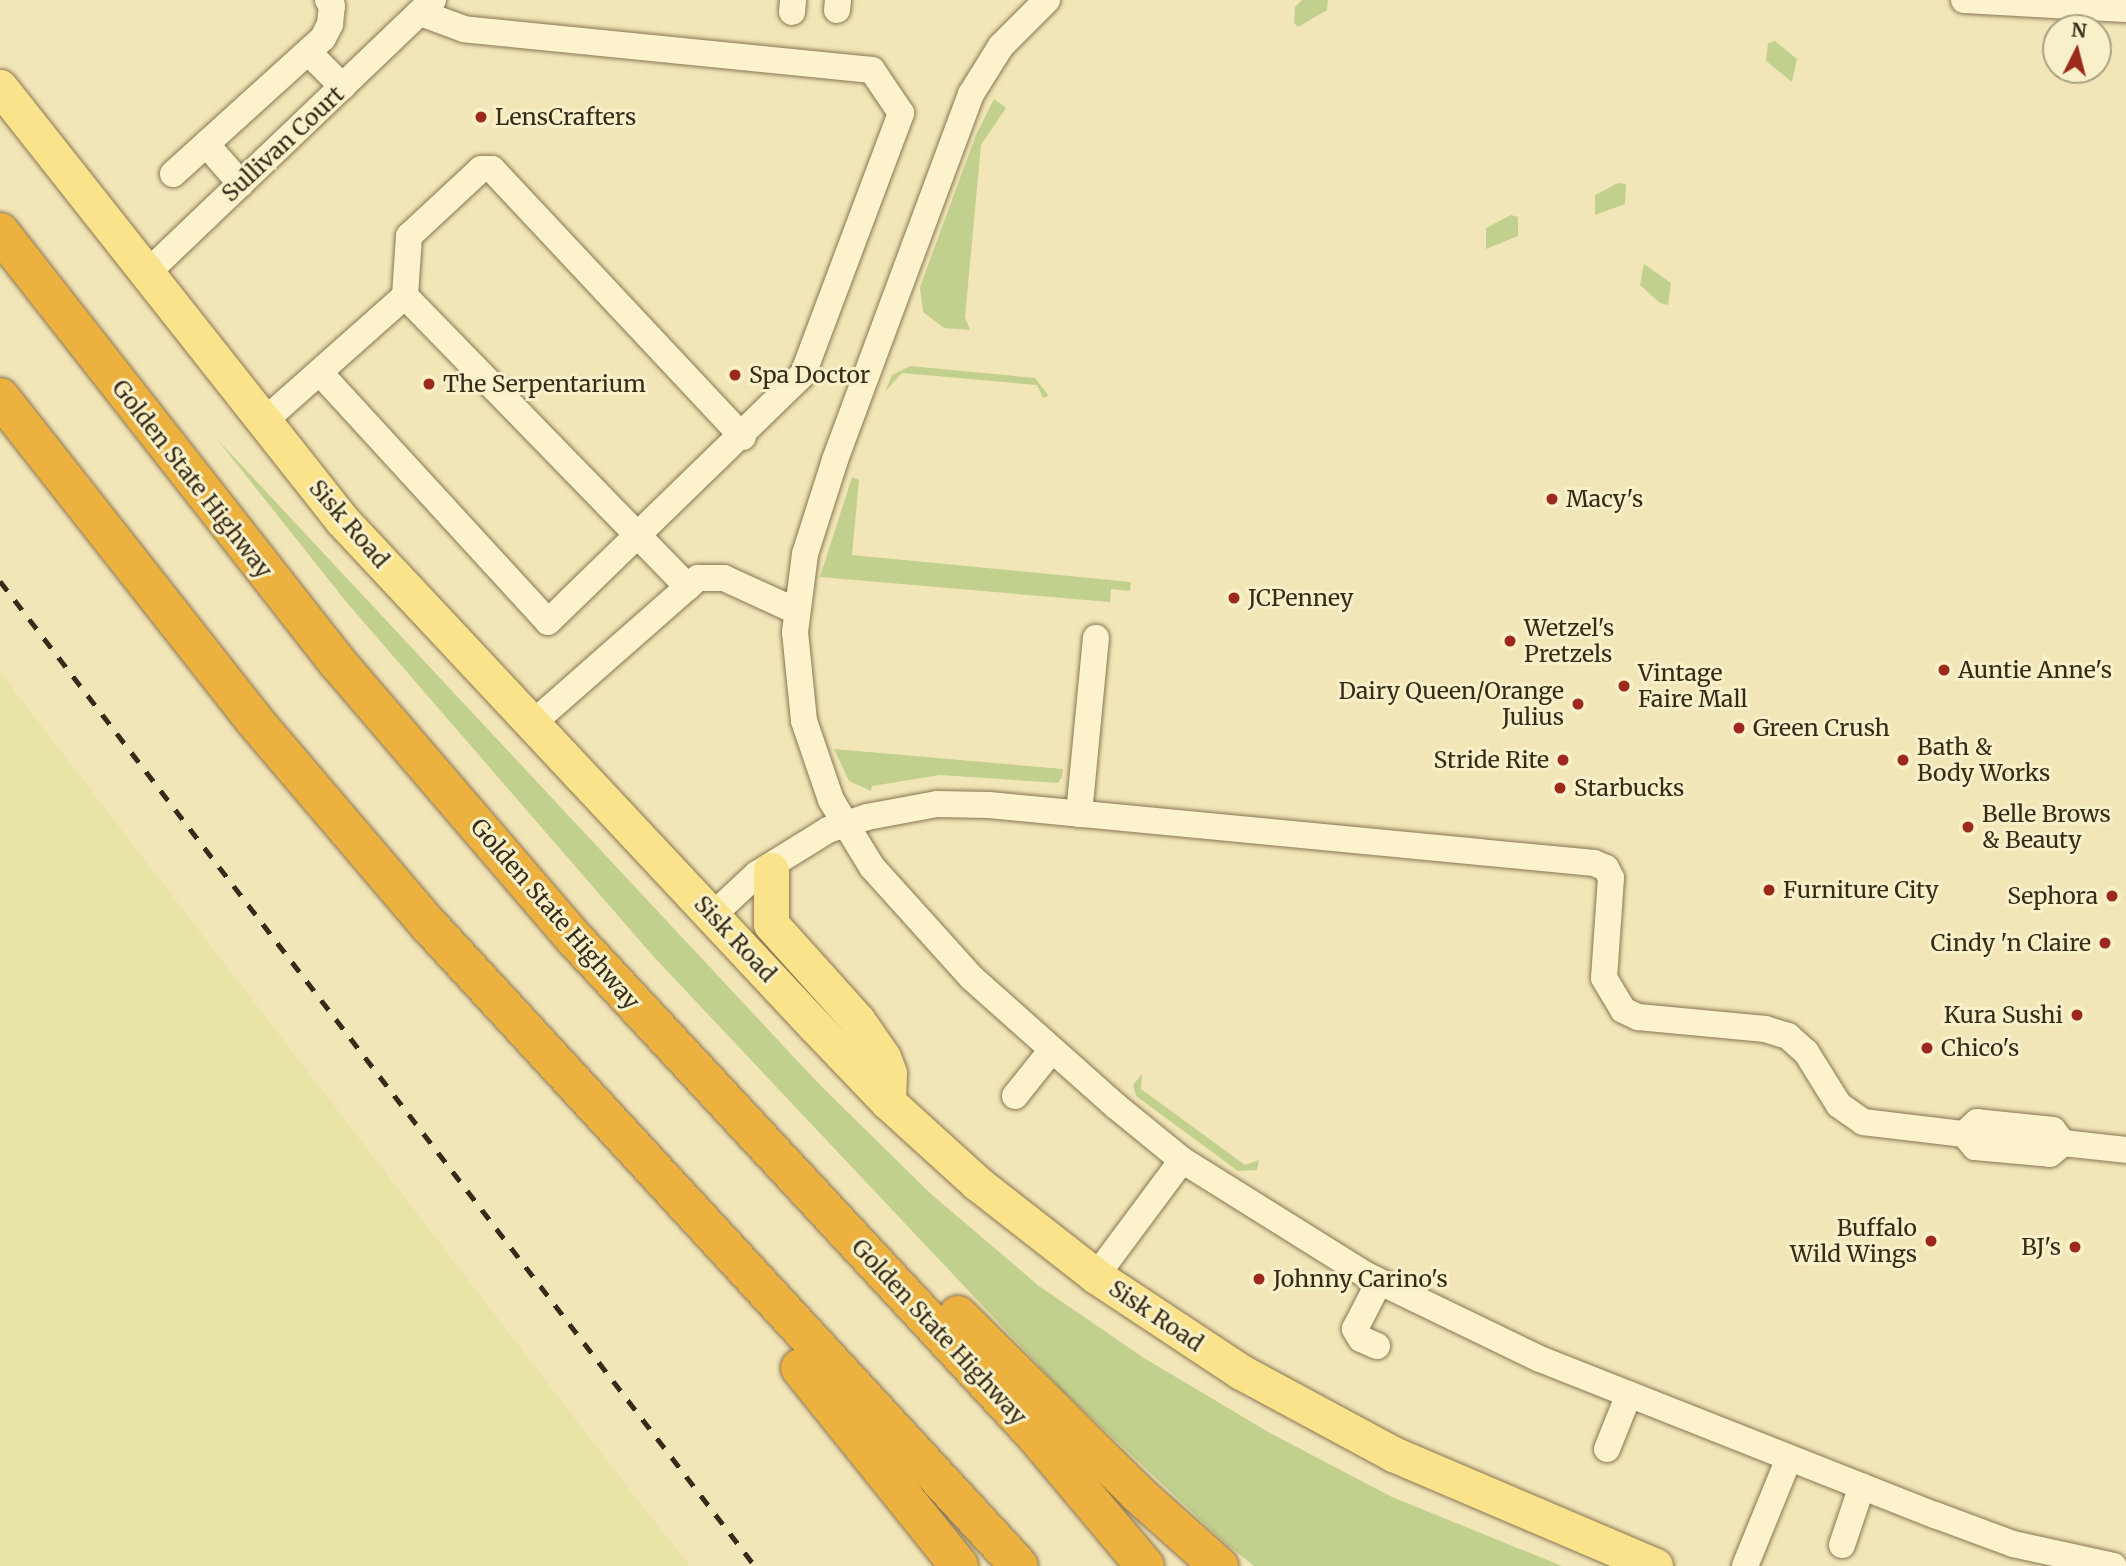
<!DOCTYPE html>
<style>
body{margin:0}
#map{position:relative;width:2126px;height:1566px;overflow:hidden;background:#f2e6b8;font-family:Merriweather,serif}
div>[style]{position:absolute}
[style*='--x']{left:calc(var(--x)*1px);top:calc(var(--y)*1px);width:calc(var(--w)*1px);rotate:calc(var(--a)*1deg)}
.farmland>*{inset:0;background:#e8e4a5}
.green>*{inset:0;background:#c1d08c}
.roads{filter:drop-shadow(0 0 2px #897552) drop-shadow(0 0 2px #897552)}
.minor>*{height:26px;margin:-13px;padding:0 13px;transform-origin:13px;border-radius:13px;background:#fcf3cc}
.major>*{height:35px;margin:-17.5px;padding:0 17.5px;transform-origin:17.5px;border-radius:17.5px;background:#fae38b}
.highway>*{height:38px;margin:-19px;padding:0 19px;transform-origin:19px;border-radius:19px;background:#ecb13e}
.rail>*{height:5px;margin-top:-2.5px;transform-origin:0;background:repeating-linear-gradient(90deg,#362a19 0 12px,transparent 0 24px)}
.dots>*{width:19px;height:19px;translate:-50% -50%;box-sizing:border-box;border:4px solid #f8f0c9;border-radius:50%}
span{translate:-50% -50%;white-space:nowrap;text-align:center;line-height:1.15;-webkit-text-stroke:6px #f8f0c9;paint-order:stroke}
.poi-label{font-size:23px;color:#362a19}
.left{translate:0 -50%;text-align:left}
.right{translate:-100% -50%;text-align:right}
.street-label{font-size:23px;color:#362a19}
.north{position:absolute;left:2042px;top:14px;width:70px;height:70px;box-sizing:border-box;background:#f8f0c9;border:2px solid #aaa183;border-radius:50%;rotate:6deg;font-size:19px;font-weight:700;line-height:28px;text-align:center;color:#362a19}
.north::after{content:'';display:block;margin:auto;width:24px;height:32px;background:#9d291d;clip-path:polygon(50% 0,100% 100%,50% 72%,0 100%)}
</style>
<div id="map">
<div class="farmland">
<i style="clip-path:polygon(0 672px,640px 1503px,690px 1566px,0 1566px)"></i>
</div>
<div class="green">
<i style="clip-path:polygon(1302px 0,1328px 0,1327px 10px,1298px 27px,1294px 23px,1295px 7px)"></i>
<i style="clip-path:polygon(1775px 41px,1797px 59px,1792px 82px,1766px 61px,1768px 43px)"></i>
<i style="clip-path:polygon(994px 99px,1006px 108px,981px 145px,965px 317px,970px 330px,944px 328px,923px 312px,920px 287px,976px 135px)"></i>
<i style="clip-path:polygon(1618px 183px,1626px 184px,1625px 204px,1595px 215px,1595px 195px)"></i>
<i style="clip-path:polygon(1511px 215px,1518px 217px,1518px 236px,1486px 249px,1486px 228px)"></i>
<i style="clip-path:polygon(1644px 264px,1671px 283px,1668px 305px,1660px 303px,1640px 285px)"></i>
<i style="clip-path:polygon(910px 366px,1035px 378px,1049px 396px,1043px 398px,1037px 385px,902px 373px,885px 392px,892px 375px)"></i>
<i style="clip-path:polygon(216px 438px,819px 1084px,931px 1194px,1039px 1286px,1144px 1358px,1270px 1433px,1392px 1497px,1562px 1566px,1254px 1566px,1223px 1541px,1062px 1390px,653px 956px,348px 604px)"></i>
<i style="clip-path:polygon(852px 477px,859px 480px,852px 555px,1131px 582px,1130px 591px,1111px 589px,1110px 602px,820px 577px)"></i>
<i style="clip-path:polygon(834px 749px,1063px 769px,1062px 777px,1058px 783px,940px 775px,872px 786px,871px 791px,849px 781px)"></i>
<i style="clip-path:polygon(1142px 1074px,1141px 1089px,1245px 1165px,1259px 1160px,1257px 1170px,1238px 1171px,1136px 1096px,1133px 1085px)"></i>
</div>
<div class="roads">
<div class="minor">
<i style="--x:1047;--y:0;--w:65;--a:135"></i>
<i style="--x:1001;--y:46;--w:57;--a:122"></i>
<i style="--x:971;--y:94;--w:390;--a:110.4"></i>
<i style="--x:835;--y:460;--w:99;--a:107.7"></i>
<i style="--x:805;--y:554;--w:79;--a:97.3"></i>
<i style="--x:795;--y:632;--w:89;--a:84.2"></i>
<i style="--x:804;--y:721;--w:83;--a:71.1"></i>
<i style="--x:831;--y:800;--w:79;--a:58.5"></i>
<i style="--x:872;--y:867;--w:149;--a:48"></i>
<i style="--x:972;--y:978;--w:194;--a:41.7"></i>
<i style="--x:1117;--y:1107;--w:84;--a:39.2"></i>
<i style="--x:1182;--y:1160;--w:217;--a:32"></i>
<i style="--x:1366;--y:1275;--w:193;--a:25.8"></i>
<i style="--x:1540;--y:1359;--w:425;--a:21.6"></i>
<i style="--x:1935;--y:1515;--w:83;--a:20.4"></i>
<i style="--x:2013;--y:1544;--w:103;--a:12.3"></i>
<i style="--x:1964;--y:0;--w:162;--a:3.2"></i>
<i style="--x:837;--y:10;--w:10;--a:-84"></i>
<i style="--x:792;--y:12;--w:12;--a:-85"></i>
<i style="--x:308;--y:52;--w:49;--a:45"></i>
<i style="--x:206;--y:144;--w:53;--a:48.8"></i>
<i style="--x:173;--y:174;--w:202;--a:-42.2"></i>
<i style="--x:323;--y:38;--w:16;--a:-63"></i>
<i style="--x:330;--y:24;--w:18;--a:-84"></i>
<i style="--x:332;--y:6;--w:7;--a:-124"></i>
<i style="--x:146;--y:274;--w:397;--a:-43.7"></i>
<i style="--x:321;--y:374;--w:336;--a:47.5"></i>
<i style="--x:548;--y:622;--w:356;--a:-44.2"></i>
<i style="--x:803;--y:374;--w:279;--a:-69.4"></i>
<i style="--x:901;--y:113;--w:52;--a:-124"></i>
<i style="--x:872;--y:70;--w:410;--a:-174.3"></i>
<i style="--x:464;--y:29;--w:46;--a:-159.6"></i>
<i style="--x:263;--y:422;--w:190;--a:-41.6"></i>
<i style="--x:688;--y:587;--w:406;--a:-134.2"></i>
<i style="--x:405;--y:296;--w:60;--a:-86.2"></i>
<i style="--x:409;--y:236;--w:98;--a:-42.9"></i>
<i style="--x:481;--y:169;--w:11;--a:0"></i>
<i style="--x:492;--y:169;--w:367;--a:46.9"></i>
<i style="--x:533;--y:723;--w:220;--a:-41.3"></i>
<i style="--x:698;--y:578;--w:26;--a:0"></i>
<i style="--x:724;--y:578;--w:79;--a:24.6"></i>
<i style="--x:1079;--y:814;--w:177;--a:-84.5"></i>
<i style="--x:713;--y:915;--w:60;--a:-43"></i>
<i style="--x:757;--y:874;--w:84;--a:-31.8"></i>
<i style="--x:828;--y:830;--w:41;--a:-18.4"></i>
<i style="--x:867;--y:817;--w:71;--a:-10.5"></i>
<i style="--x:937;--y:804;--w:52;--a:1.1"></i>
<i style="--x:989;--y:805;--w:608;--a:5.48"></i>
<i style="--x:1594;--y:863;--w:13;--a:23"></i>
<i style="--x:1606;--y:868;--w:11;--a:63"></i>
<i style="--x:1611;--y:878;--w:100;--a:94"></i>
<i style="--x:1604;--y:978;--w:37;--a:59"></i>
<i style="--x:1623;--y:1010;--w:17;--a:25"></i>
<i style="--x:1638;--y:1017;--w:128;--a:5.4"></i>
<i style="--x:1765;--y:1029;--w:24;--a:17"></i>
<i style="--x:1788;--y:1036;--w:24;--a:42"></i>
<i style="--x:1806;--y:1052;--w:62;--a:58.1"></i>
<i style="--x:1839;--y:1105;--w:29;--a:35"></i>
<i style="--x:1863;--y:1122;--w:102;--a:6.8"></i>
<i style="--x:1964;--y:1134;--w:17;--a:50"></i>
<i style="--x:1975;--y:1147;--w:75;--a:5.3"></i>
<i style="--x:2050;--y:1154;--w:17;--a:-40"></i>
<i style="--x:2063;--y:1143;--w:16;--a:-128"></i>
<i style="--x:2053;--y:1130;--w:76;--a:-174"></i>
<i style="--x:1977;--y:1122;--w:18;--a:137"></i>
<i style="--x:1015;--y:1096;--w:58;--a:-51.3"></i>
<i style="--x:2063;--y:1143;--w:63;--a:6.3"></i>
<i style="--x:1096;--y:1276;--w:144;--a:-53.4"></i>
<i style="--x:1377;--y:1346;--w:17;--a:-156"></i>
<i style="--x:1361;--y:1339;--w:12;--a:-121"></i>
<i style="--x:1355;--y:1329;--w:53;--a:-62.9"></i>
<i style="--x:1607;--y:1449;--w:59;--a:-68.2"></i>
<i style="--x:1842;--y:1545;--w:62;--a:-71.3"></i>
<i style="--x:1745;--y:1566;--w:117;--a:-67.8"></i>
</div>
<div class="major">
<i style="--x:0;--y:87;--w:552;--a:51.7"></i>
<i style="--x:342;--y:520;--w:693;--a:46.93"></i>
<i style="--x:815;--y:1026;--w:105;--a:46.2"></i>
<i style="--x:888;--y:1102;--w:120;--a:42.3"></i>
<i style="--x:977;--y:1183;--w:151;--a:38"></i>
<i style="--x:1096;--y:1276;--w:174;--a:33.5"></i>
<i style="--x:1241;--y:1372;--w:173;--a:28.3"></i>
<i style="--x:1393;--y:1454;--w:285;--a:23.1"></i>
<i style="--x:771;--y:870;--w:54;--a:90"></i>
<i style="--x:771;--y:924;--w:130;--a:48.1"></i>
<i style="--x:858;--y:1021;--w:44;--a:55.2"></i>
<i style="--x:883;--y:1057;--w:17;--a:69"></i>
<i style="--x:889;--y:1073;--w:29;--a:92"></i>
</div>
<div class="highway">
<i style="--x:0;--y:232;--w:548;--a:51.9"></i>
<i style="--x:338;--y:663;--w:358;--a:49.4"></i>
<i style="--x:571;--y:935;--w:682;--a:47.14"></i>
<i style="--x:1035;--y:1435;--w:171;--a:50"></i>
<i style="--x:0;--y:397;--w:411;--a:51.8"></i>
<i style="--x:254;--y:720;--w:265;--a:49.6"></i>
<i style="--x:426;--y:922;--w:875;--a:47.36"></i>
<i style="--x:958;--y:1315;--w:252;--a:44.8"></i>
<i style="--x:1137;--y:1493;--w:110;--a:41.7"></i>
<i style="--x:800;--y:1368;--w:254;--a:51.2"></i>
</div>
</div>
<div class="rail">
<i style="--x:0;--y:581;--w:1241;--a:52.53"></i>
</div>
<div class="dots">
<i style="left:481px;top:117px;background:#9d291d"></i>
<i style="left:735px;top:375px;background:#9d291d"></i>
<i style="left:429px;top:384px;background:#9d291d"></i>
<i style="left:1552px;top:499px;background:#9d291d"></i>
<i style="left:1234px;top:598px;background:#9d291d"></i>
<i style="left:1510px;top:641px;background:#9d291d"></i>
<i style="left:1944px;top:670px;background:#9d291d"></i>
<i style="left:1624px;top:686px;background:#9d291d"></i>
<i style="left:1578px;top:704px;background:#9d291d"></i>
<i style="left:1739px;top:728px;background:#9d291d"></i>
<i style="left:1563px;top:760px;background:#9d291d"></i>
<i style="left:1903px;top:760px;background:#9d291d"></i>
<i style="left:1560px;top:788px;background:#9d291d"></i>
<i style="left:1968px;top:827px;background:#9d291d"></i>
<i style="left:1769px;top:890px;background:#9d291d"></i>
<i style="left:2112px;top:896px;background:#9d291d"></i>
<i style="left:2105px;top:943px;background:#9d291d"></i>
<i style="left:2077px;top:1015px;background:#9d291d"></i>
<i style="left:1927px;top:1048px;background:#9d291d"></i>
<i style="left:1931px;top:1241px;background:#9d291d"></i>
<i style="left:2075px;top:1247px;background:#9d291d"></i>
<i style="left:1259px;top:1279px;background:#9d291d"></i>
</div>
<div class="poi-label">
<span class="left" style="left:495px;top:117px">LensCrafters</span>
<span class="left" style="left:749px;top:375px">Spa Doctor</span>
<span class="left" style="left:443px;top:384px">The Serpentarium</span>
<span class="left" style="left:1566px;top:499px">Macy's</span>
<span class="left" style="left:1248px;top:598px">JCPenney</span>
<span class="left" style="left:1524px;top:641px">Wetzel's<br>Pretzels</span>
<span class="left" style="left:1958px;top:670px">Auntie Anne's</span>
<span class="left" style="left:1638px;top:686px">Vintage<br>Faire Mall</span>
<span class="right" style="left:1564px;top:704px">Dairy Queen/Orange<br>Julius</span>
<span class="left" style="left:1753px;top:728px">Green Crush</span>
<span class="left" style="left:1917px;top:760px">Bath &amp;<br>Body Works</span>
<span class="right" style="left:1549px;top:760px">Stride Rite</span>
<span class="left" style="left:1574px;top:788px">Starbucks</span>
<span class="left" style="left:1982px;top:827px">Belle Brows<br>&amp; Beauty</span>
<span class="left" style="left:1783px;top:890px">Furniture City</span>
<span class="right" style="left:2098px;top:896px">Sephora</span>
<span class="right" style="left:2091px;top:943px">Cindy 'n Claire</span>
<span class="right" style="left:2063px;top:1015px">Kura Sushi</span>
<span class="left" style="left:1941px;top:1048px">Chico's</span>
<span class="right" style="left:1917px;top:1241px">Buffalo<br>Wild Wings</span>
<span class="right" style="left:2061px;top:1247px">BJ's</span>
<span class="left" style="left:1273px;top:1279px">Johnny Carino's</span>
</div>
<div class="street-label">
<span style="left:283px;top:144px;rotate:-43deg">Sullivan Court</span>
<span style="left:192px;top:479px;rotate:52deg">Golden State Highway</span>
<span style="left:349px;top:524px;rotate:49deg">Sisk Road</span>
<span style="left:555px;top:914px;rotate:49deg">Golden State Highway</span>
<span style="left:735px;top:939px;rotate:47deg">Sisk Road</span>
<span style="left:1156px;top:1316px;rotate:34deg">Sisk Road</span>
<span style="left:939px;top:1332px;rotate:47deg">Golden State Highway</span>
</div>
<div class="north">N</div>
</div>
